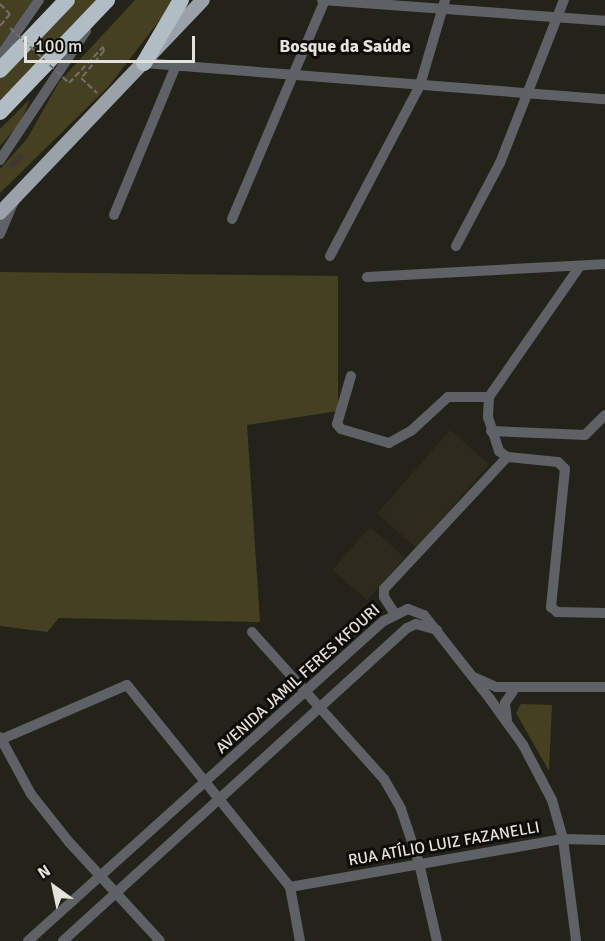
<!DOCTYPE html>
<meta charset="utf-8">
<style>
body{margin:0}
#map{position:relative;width:605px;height:941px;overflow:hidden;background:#24231a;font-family:Signika,sans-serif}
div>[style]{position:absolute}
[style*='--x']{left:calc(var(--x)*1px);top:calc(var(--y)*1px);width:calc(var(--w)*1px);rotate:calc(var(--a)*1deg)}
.built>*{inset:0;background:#2e2b1c;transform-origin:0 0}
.green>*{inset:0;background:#454022}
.building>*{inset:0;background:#3d3b31}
.path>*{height:2px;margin-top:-1px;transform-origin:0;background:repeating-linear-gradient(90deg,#727169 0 6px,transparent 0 9px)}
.minor>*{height:10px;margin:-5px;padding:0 5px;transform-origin:5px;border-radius:5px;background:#5e6266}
.major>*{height:14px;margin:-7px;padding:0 7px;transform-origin:7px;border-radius:7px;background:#9aa2a9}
.highway>*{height:16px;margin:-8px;padding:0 8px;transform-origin:8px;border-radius:8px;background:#b1bcc4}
.path-bridge>*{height:2px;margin-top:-1px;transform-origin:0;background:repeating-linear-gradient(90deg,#727169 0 6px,transparent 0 9px)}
span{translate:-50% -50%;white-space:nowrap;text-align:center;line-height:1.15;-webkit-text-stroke:6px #0d0c08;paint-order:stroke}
.street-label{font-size:16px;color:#e3e2dc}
.neighbourhood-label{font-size:18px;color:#e3e2dc;font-weight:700}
.north{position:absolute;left:24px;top:857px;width:60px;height:60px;-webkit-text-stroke:4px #0d0c08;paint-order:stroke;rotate:327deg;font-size:16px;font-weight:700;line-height:24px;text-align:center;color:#e3e2dc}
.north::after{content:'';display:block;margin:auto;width:21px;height:27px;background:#e3e2dc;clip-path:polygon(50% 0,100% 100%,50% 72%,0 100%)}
.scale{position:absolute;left:24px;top:36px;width:171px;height:27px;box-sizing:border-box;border:3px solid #e3e2dc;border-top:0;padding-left:8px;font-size:18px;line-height:21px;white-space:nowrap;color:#e3e2dc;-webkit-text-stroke:4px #0d0c08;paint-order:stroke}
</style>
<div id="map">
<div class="built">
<i style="left:450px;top:430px;width:52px;height:111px;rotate:41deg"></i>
<i style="left:370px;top:527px;width:46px;height:57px;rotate:41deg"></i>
</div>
<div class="green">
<i style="clip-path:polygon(0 0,33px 0,0 47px)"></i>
<i style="clip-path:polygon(76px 0,99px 0,0 100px,0 78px)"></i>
<i style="clip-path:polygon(135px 0,175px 0,109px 86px,0 193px,0 169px,27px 139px,59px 82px)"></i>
<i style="clip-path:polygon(30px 99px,21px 122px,0 146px,0 129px)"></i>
<i style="clip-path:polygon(0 272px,338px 276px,338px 411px,247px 425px,260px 622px,59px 618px,47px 632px,0 626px)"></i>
<i style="clip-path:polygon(521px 704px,552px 705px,549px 771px,516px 713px)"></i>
</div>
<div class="building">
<i style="clip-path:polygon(20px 152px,24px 157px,12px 169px,8px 165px)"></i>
</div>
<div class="path">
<i style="--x:0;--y:4;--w:14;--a:45"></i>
<i style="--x:10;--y:14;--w:16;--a:130"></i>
<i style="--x:69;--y:83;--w:50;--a:-46.6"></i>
<i style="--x:103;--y:47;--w:4;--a:76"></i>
<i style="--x:104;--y:51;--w:35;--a:130"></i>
<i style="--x:81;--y:78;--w:22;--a:43"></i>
</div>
<div class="minor">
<i style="--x:322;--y:0;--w:284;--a:4.2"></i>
<i style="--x:0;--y:56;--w:68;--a:-55.1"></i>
<i style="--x:144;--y:63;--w:462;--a:4.5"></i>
<i style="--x:0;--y:160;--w:155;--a:-56.3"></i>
<i style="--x:114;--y:215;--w:162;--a:-67.5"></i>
<i style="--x:232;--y:219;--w:238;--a:-67"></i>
<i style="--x:0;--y:234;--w:36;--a:-67"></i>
<i style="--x:456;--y:246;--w:94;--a:-62.1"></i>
<i style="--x:500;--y:163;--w:175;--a:-68.6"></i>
<i style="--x:330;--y:256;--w:193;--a:-62.2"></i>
<i style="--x:420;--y:85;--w:89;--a:-73.6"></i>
<i style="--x:580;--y:266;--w:160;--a:124.8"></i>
<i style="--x:489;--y:397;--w:20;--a:93"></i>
<i style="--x:488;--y:417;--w:36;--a:72"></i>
<i style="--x:499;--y:451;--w:10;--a:37"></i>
<i style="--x:507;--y:457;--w:51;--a:5.6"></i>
<i style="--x:558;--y:462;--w:10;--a:45"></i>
<i style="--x:565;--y:469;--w:139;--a:95.8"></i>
<i style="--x:551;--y:607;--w:8;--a:40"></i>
<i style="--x:557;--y:612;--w:48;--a:1.2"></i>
<i style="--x:367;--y:277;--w:238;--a:-3.1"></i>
<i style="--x:351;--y:376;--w:50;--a:106.3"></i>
<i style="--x:337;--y:424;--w:6;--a:51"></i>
<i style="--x:341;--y:429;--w:50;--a:16.3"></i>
<i style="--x:389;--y:443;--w:25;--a:-29"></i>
<i style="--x:411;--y:431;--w:50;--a:-42.6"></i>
<i style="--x:448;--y:397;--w:41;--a:0"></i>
<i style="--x:491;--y:431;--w:94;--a:2.4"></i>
<i style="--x:585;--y:435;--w:28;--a:-45"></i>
<i style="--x:395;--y:614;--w:20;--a:-123"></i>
<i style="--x:384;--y:597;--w:8;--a:-90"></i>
<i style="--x:384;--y:589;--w:180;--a:-47"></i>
<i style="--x:252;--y:632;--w:198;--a:48.1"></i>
<i style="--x:384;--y:779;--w:34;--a:60"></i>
<i style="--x:401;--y:809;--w:57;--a:71.6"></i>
<i style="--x:419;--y:863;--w:80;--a:77"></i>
<i style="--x:476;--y:678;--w:22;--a:24"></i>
<i style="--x:496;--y:687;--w:109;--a:0"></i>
<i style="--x:507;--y:720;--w:17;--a:-97"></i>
<i style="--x:505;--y:703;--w:18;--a:-56"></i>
<i style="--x:0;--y:737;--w:65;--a:61.5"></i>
<i style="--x:31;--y:794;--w:61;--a:51.6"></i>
<i style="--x:69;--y:842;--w:134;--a:47.4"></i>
<i style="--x:0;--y:740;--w:138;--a:-23.4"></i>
<i style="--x:127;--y:685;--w:260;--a:51.1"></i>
<i style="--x:290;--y:887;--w:55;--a:79.5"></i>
<i style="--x:290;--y:887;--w:277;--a:-10"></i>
<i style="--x:563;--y:839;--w:42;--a:1.4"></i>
<i style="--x:28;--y:941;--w:479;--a:-42"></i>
<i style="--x:384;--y:621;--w:27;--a:-27"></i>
<i style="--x:408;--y:609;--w:17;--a:21"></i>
<i style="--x:424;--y:615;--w:107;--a:51.8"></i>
<i style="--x:490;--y:699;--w:57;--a:54.3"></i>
<i style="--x:523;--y:745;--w:62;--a:62.2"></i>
<i style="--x:552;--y:800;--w:41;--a:74.2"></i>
<i style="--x:563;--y:839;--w:103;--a:82.7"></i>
<i style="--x:63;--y:941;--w:465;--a:-42.3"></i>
<i style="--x:407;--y:628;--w:10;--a:-24"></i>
<i style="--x:416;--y:624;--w:22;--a:16"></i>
</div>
<div class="major">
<i style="--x:0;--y:213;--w:294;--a:-46.4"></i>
</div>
<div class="highway">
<i style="--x:144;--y:63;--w:73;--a:-59.6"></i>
<i style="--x:0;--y:70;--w:97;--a:-46.3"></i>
<i style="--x:0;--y:112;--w:155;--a:-46.3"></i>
</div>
<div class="path-bridge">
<i style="--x:10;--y:28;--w:81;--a:43"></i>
</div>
<div class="street-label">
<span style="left:298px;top:679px;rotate:-42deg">AVENIDA JAMIL FERES KFOURI</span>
<span style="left:444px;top:844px;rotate:-10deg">RUA ATÍLIO LUIZ FAZANELLI</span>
</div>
<div class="neighbourhood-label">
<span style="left:345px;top:46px">Bosque da Saúde</span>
</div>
<div class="north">N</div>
<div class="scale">100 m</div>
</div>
